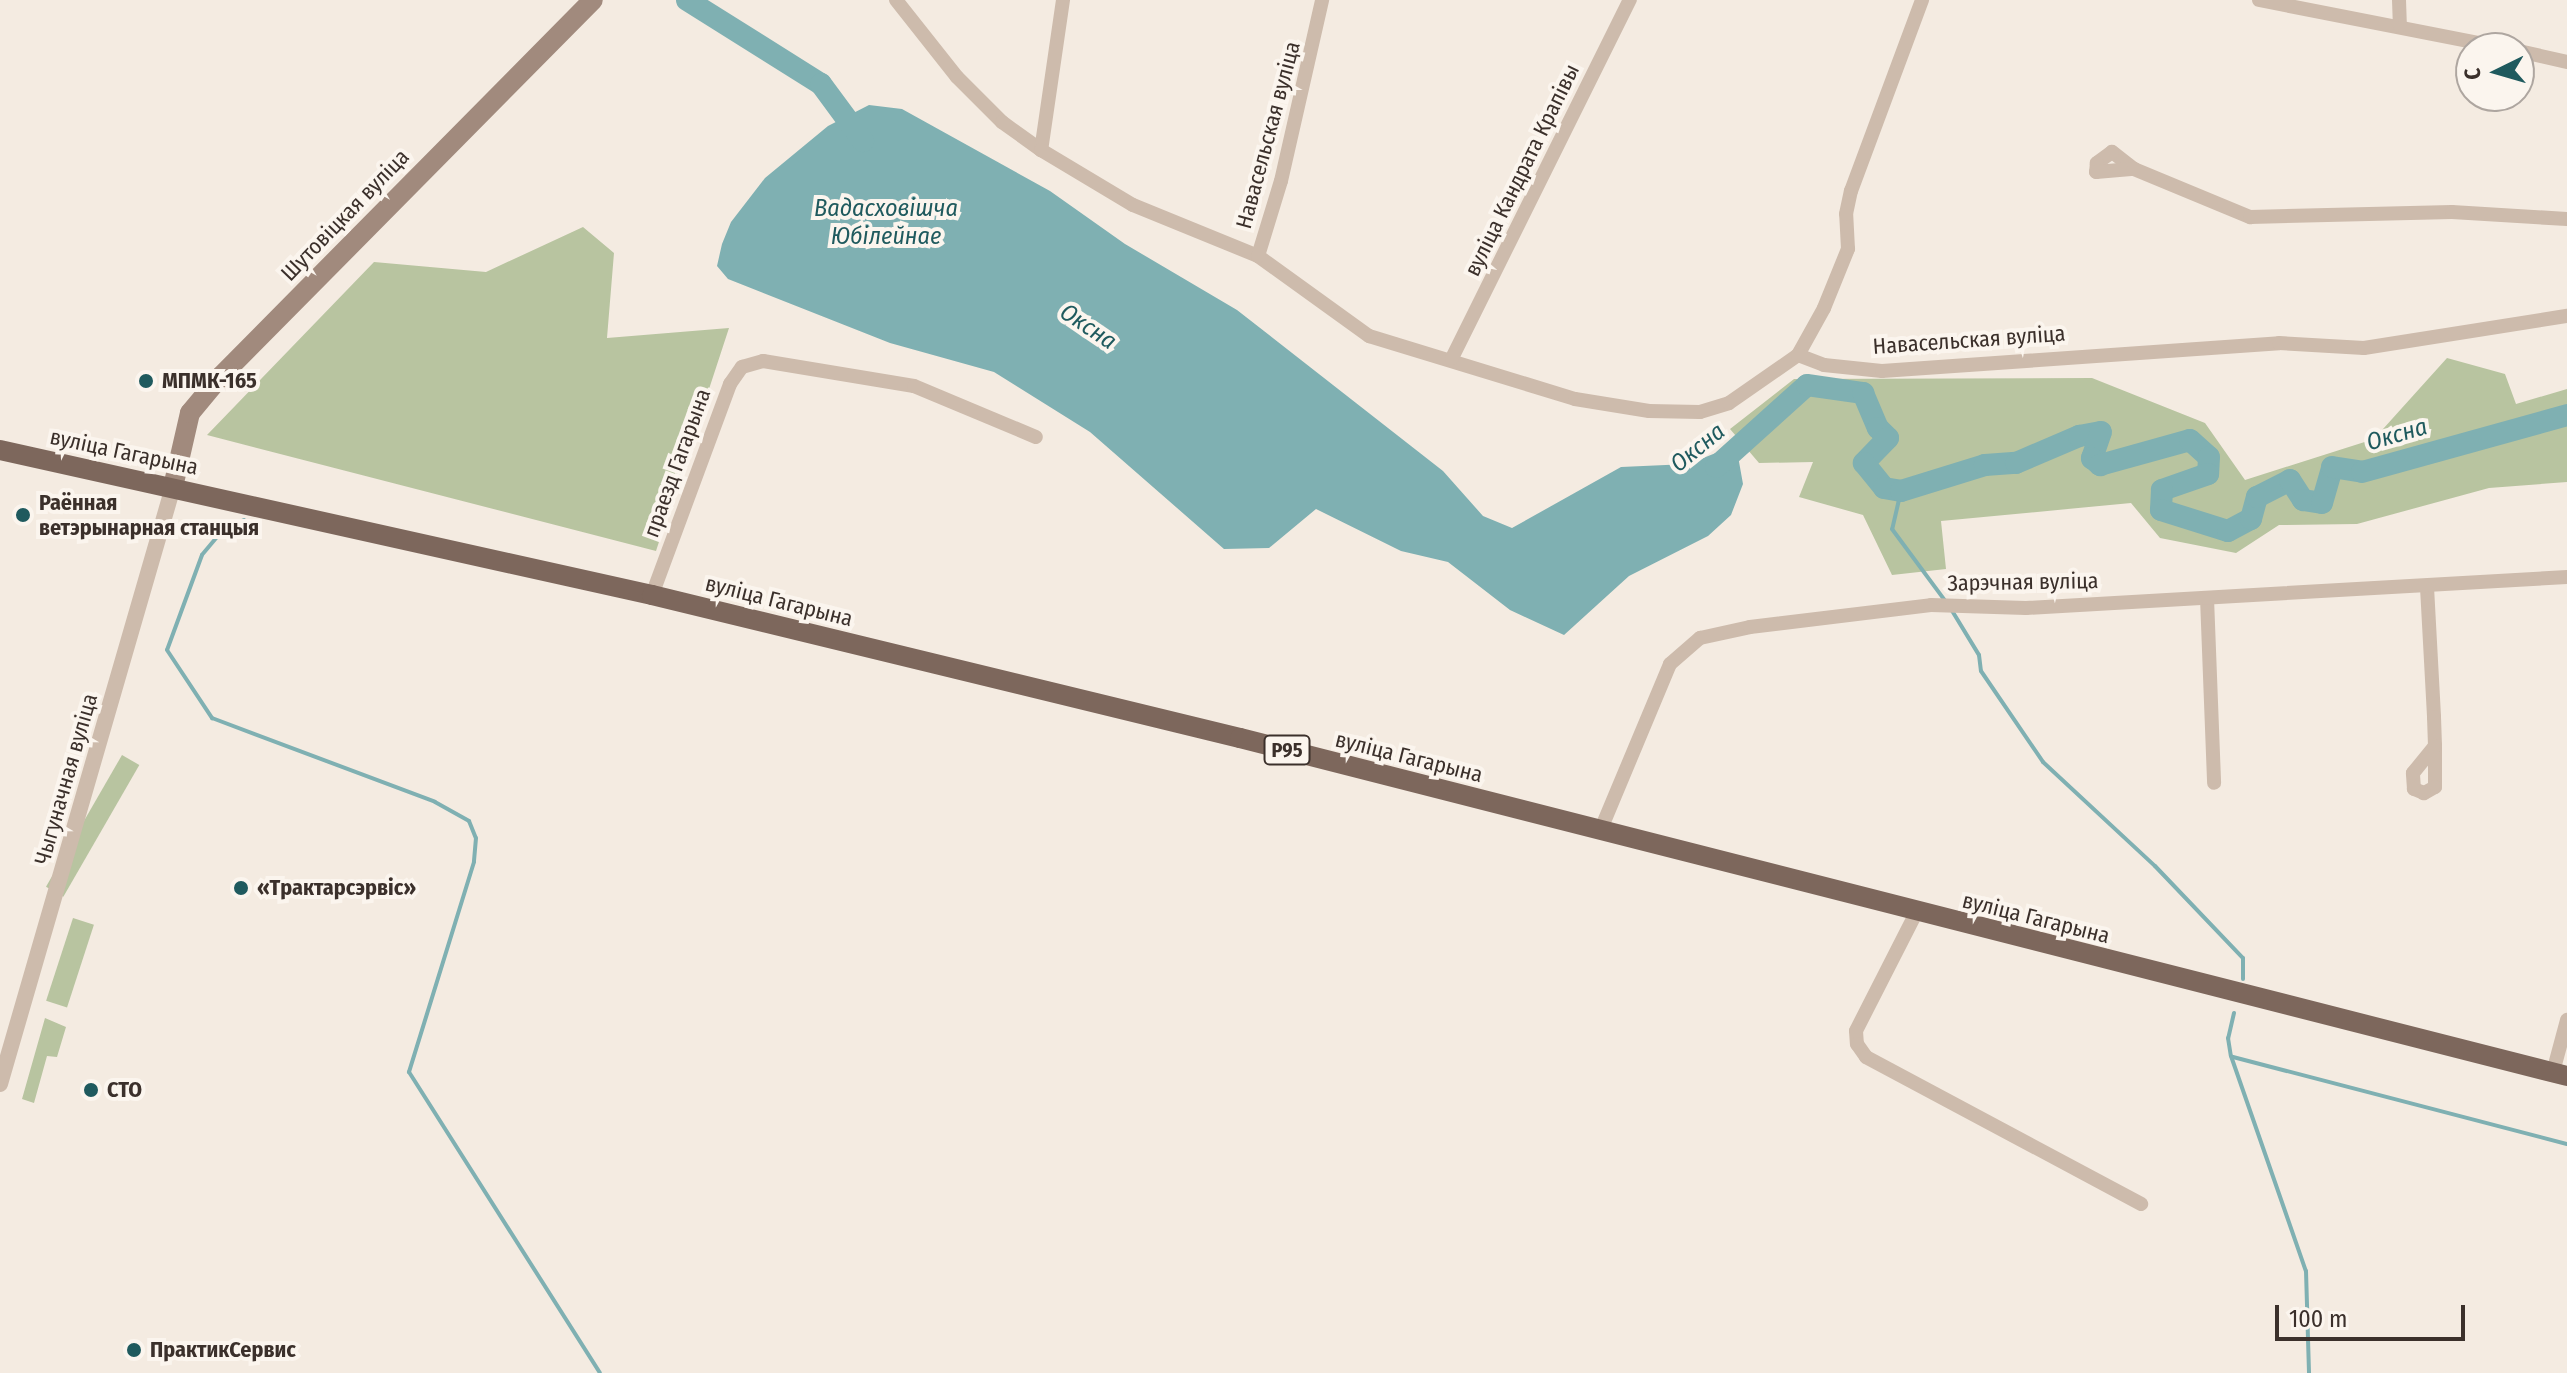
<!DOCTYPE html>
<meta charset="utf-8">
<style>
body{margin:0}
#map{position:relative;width:2567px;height:1373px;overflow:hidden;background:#f4ebe1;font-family:"Fira Sans Condensed",sans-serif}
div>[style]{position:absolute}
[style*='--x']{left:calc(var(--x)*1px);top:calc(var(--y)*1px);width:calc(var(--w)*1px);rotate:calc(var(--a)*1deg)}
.green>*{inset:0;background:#b8c4a0;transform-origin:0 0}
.water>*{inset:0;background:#7fb0b2}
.stream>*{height:4px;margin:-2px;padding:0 2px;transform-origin:2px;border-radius:2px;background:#7fb0b2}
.river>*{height:22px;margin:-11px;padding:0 11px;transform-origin:11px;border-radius:11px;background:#7fb0b2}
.minor>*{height:14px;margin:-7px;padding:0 7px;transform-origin:7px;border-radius:7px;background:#cdbbac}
.tertiary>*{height:16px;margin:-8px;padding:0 8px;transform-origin:8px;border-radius:8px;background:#cdbbac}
.secondary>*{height:20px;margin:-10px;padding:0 10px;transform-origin:10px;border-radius:10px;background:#a18a7d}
.primary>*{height:20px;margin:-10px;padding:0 10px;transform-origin:10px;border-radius:10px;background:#7d675c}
.dots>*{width:22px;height:22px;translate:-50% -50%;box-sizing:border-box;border:4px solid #fbf5ee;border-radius:50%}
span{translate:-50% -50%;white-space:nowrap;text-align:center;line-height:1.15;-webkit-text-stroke:8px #fbf5ee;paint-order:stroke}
.shield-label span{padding:2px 6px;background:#fbf5ee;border:2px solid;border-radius:6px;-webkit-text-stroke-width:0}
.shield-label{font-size:20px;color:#3b302b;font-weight:700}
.street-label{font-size:22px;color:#3b302b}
.poi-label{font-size:22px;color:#3b302b;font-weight:700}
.left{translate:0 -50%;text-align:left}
.water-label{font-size:24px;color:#1f5a5e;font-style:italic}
.north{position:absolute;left:2455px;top:32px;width:80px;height:80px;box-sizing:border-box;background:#fbf5ee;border:2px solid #aea6a0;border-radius:50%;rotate:265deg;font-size:22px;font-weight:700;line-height:32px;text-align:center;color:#3b302b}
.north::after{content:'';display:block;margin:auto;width:28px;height:36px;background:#1f5a5e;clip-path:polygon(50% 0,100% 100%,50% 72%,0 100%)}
.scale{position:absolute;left:2275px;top:1305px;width:190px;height:36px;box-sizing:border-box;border:4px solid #3b302b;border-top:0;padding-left:10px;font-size:24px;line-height:28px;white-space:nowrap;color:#3b302b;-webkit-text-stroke:6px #fbf5ee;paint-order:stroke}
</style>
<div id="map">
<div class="green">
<i style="clip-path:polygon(583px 227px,614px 253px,607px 338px,729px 328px,656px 551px,207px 435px,374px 262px,486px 272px)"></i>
<i style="clip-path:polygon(2447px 358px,2505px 374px,2516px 404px,2567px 389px,2567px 482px,2489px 488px,2357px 524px,2279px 525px,2236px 553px,2160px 538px,2131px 503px,1941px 521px,1946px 569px,1892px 575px,1863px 515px,1799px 497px,1813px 462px,1759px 463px,1730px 429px,1794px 379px,2092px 378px,2205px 423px,2245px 480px,2374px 439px)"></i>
<i style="left:122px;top:755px;width:20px;height:152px;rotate:30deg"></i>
<i style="left:73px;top:918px;width:22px;height:87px;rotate:18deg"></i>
<i style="clip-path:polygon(45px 1018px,66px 1027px,57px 1057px,47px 1056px,34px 1103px,22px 1099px)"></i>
</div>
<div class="water">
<i style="clip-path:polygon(869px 105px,902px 109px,1050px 191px,1125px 244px,1237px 310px,1443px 471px,1483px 516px,1512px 528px,1621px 467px,1688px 464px,1736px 445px,1743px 484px,1731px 515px,1708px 536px,1629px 576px,1564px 635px,1510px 610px,1448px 562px,1401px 551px,1316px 509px,1269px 548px,1224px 549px,1090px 432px,994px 372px,890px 343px,728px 279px,717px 266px,722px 244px,731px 222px,765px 178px,828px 126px)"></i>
</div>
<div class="stream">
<i style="--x:1901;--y:491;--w:39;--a:103"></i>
<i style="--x:1892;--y:529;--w:91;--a:53.5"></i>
<i style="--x:244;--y:520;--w:25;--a:153"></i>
<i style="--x:222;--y:531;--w:31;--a:130"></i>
<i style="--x:202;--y:555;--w:101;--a:110.2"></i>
<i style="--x:167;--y:650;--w:82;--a:56.5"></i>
<i style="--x:212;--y:718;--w:238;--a:20.6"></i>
<i style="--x:435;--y:802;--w:39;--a:29"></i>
<i style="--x:469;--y:821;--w:18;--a:68"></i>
<i style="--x:476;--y:838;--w:24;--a:95"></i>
<i style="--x:474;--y:862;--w:220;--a:107.2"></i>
<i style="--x:409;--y:1072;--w:356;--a:57.6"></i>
<i style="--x:1951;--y:609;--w:54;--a:58.7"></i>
<i style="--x:1979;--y:655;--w:16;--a:83"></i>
<i style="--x:1981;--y:671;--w:110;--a:55.7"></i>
<i style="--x:2043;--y:762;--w:153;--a:42.9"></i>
<i style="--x:2155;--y:866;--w:127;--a:46.3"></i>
<i style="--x:2243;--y:958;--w:21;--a:90"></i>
<i style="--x:2234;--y:1013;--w:26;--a:103"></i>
<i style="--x:2228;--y:1038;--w:18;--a:81"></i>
<i style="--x:2231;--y:1056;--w:228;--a:70.8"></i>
<i style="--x:2306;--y:1271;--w:102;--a:88.3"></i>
<i style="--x:2233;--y:1057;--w:345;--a:14.6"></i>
</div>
<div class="river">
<i style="--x:687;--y:0;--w:158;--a:32.1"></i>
<i style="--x:821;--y:84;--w:71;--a:53.6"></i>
<i style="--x:1716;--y:467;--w:122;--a:-42"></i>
<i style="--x:1807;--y:385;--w:57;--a:8.1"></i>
<i style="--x:1863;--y:393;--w:38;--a:67"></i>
<i style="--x:1878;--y:428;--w:14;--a:45"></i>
<i style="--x:1888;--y:438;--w:35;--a:134"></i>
<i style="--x:1864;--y:463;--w:32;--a:51"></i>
<i style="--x:1884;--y:488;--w:17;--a:10"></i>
<i style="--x:1901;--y:491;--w:88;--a:-17.2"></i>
<i style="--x:1985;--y:465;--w:31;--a:-4"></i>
<i style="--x:2016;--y:463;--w:69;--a:-23.2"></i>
<i style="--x:2079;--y:436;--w:22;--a:-10"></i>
<i style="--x:2101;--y:432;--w:28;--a:109"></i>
<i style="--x:2092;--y:458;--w:11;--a:41"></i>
<i style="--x:2100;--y:465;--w:93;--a:-15.5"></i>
<i style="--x:2190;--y:440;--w:25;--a:42"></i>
<i style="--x:2209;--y:457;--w:17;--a:93"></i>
<i style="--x:2208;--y:474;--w:49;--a:160.8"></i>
<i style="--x:2162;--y:490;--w:20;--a:93"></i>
<i style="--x:2161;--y:510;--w:70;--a:17.4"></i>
<i style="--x:2228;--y:531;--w:26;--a:-28"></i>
<i style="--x:2251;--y:519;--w:23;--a:-75"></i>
<i style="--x:2257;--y:497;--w:37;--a:-27"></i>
<i style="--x:2290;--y:480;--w:24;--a:57"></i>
<i style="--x:2303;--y:500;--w:19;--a:9"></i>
<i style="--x:2322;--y:503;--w:37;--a:-74"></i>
<i style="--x:2332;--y:467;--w:30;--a:9"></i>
<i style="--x:2362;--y:472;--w:213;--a:-15.5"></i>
</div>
<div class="minor">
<i style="--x:896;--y:0;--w:98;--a:51.6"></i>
<i style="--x:957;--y:77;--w:64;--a:45"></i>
<i style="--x:1002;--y:122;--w:48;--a:35.7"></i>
<i style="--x:1063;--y:0;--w:152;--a:98.3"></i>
<i style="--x:1041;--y:150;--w:107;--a:30.9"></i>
<i style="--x:1133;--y:205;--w:135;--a:22.2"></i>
<i style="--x:1258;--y:256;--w:137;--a:35.8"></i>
<i style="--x:1369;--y:336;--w:215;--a:17"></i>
<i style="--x:1575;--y:399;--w:75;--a:9.2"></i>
<i style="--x:1649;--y:411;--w:51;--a:1.1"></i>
<i style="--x:1700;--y:412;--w:30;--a:-17"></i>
<i style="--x:1729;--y:403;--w:84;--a:-34.8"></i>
<i style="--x:1798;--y:355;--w:54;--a:-61"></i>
<i style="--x:1824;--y:308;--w:64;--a:-67.9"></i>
<i style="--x:1848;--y:249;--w:35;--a:-93"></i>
<i style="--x:1846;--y:214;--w:24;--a:-78"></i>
<i style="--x:1851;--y:191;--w:204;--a:-69.6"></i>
<i style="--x:2259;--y:0;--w:249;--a:11.1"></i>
<i style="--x:2399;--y:0;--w:26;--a:88"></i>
<i style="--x:2519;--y:51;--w:49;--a:12.9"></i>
<i style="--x:2134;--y:169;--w:28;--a:-142"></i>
<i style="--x:2112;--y:152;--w:19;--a:144"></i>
<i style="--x:2097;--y:163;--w:9;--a:96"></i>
<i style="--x:2096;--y:172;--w:38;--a:-5"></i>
<i style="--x:2134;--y:169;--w:126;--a:22.5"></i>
<i style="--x:2250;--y:217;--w:202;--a:-1.4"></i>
<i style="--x:2452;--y:212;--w:115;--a:3.5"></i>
<i style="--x:1258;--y:256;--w:78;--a:-73"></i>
<i style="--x:1281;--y:181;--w:186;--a:-77.2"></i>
<i style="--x:1798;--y:355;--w:28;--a:21"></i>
<i style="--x:1824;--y:365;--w:58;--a:5.9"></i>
<i style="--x:1882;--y:371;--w:398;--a:-4"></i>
<i style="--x:2279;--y:343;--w:85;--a:3.4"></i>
<i style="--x:2364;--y:348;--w:206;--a:-9"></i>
<i style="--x:1452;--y:358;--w:400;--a:-63.6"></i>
<i style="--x:2427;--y:587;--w:130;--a:86.9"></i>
<i style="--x:2434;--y:717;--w:29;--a:88"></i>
<i style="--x:2435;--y:746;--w:41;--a:90"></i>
<i style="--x:2435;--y:787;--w:13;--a:151"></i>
<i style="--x:2424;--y:793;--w:11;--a:-158"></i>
<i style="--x:2414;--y:789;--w:16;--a:-94"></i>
<i style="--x:2413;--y:773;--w:35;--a:-51"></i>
<i style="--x:652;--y:595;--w:225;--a:-69.7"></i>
<i style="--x:730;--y:384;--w:21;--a:-55"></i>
<i style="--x:742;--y:367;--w:22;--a:-16"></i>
<i style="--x:763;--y:361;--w:153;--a:9.4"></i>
<i style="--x:914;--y:386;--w:132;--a:22.7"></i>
<i style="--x:2207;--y:598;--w:185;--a:87.8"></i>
<i style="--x:1601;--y:829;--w:179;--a:-67.3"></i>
<i style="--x:1670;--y:664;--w:40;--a:-41"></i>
<i style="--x:1700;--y:638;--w:51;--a:-12.4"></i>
<i style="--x:1750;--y:627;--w:182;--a:-6.9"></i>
<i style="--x:1931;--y:605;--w:95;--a:1.8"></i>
<i style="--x:2026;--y:608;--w:542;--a:-3.28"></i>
<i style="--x:1916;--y:913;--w:132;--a:117"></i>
<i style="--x:1856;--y:1031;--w:13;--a:86"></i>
<i style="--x:1857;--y:1044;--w:16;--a:55"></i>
<i style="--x:1866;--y:1057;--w:312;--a:28.1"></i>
<i style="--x:2553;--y:1072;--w:54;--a:-74.9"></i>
</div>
<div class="tertiary">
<i style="--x:0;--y:1084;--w:622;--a:-73.84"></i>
</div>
<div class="secondary">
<i style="--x:173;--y:487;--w:76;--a:-77.1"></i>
<i style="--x:190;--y:413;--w:47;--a:-50.2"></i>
<i style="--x:220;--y:377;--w:530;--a:-45.31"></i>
</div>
<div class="primary">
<i style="--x:0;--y:450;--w:668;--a:12.54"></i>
<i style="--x:652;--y:595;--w:605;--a:13.67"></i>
<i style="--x:1240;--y:738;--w:1369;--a:14.29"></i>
</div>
<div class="dots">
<i style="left:146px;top:381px;background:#1f5a5e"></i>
<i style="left:23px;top:515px;background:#1f5a5e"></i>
<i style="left:241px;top:888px;background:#1f5a5e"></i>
<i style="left:91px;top:1090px;background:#1f5a5e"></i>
<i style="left:134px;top:1350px;background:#1f5a5e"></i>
</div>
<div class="shield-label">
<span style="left:1287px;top:750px">Р95</span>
</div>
<div class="street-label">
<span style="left:1268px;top:135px;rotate:-75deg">Навасельская вуліца</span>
<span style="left:1522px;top:170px;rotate:-64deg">вуліца Кандрата Крапівы</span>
<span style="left:345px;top:215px;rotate:-46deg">Шутовіцкая вуліца</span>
<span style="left:1969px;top:340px;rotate:-4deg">Навасельская вуліца</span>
<span style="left:124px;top:452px;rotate:12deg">вуліца Гагарына</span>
<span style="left:677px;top:463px;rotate:-70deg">праезд Гагарына</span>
<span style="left:2023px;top:582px;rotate:-1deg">Зарэчная вуліца</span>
<span style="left:779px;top:601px;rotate:14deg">вуліца Гагарына</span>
<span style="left:1409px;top:757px;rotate:14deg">вуліца Гагарына</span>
<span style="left:66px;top:779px;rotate:-74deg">Чыгуначная вуліца</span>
<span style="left:2036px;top:918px;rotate:14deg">вуліца Гагарына</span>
</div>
<div class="poi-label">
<span class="left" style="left:162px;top:381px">МПМК-165</span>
<span class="left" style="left:39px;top:515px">Раённая<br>ветэрынарная станцыя</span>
<span class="left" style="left:257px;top:888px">«Трактарсэрвіс»</span>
<span class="left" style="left:107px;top:1090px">СТО</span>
<span class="left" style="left:150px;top:1350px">ПрактикСервис</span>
</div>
<div class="water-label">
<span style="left:886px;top:223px">Вадасховішча<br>Юбілейнае</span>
<span style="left:1088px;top:327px;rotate:34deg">Оксна</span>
<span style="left:2397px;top:435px;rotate:-16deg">Оксна</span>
<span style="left:1698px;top:448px;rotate:-39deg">Оксна</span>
</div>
<div class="north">С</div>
<div class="scale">100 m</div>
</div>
